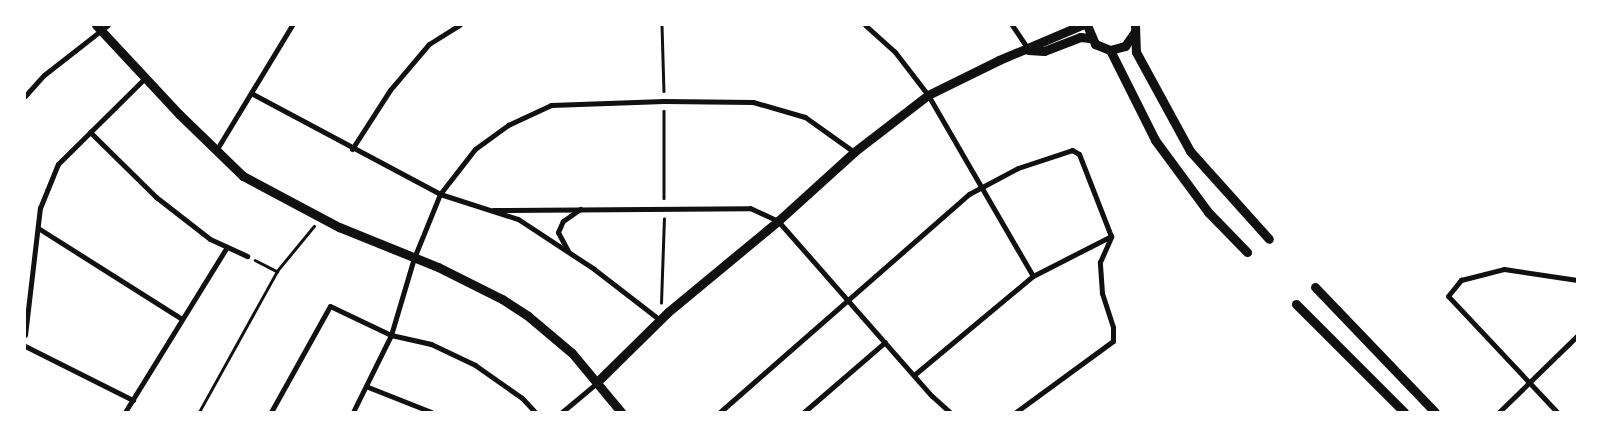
<!DOCTYPE html>
<style>
body{margin:0}
#map{position:relative;width:1602px;height:437px;overflow:hidden;background:#fff;font-family:"Nunito Sans",sans-serif}
div>[style]{position:absolute}
[style*='--x']{left:calc(var(--x)*1px);top:calc(var(--y)*1px);width:calc(var(--w)*1px);rotate:calc(var(--a)*1deg)}
.path>*{height:2.5px;margin:-1.25px;padding:0 1.25px;transform-origin:1.25px;border-radius:1.25px;background:#111}
.minor>*{height:5px;margin:-2.5px;padding:0 2.5px;transform-origin:2.5px;border-radius:2.5px;background:#111}
.tertiary>*{height:9px;margin:-4.5px;padding:0 4.5px;transform-origin:4.5px;border-radius:4.5px;background:#111}
span{translate:-50% -50%;white-space:nowrap;text-align:center;line-height:1.15;-webkit-text-stroke:4px #fff;paint-order:stroke}
.frame{position:absolute;inset:0;border:26px solid #fff;pointer-events:none}
</style>
<div id="map">
<div class="path">
<i style="--x:662;--y:25;--w:66;--a:88.3"></i>
<i style="--x:664;--y:111;--w:87;--a:90"></i>
<i style="--x:255;--y:260;--w:25;--a:27"></i>
<i style="--x:661;--y:303;--w:84;--a:-88"></i>
<i style="--x:199;--y:412;--w:161;--a:-61"></i>
<i style="--x:277;--y:271;--w:58;--a:-50.6"></i>
</div>
<div class="minor">
<i style="--x:865;--y:25;--w:40;--a:42"></i>
<i style="--x:895;--y:52;--w:54;--a:52.5"></i>
<i style="--x:928;--y:95;--w:209;--a:59.9"></i>
<i style="--x:1012;--y:25;--w:29;--a:56"></i>
<i style="--x:251;--y:93;--w:214;--a:28.1"></i>
<i style="--x:440;--y:194;--w:82;--a:17.8"></i>
<i style="--x:518;--y:219;--w:91;--a:33.3"></i>
<i style="--x:594;--y:269;--w:83;--a:37.7"></i>
<i style="--x:25;--y:96;--w:28;--a:-48"></i>
<i style="--x:44;--y:75;--w:81;--a:-38"></i>
<i style="--x:90;--y:132;--w:93;--a:44.6"></i>
<i style="--x:156;--y:197;--w:68;--a:37.9"></i>
<i style="--x:210;--y:239;--w:41;--a:24.7"></i>
<i style="--x:217;--y:149;--w:145;--a:-58.8"></i>
<i style="--x:352;--y:149;--w:70;--a:-57.2"></i>
<i style="--x:390;--y:90;--w:60;--a:-49.7"></i>
<i style="--x:429;--y:44;--w:36;--a:-32"></i>
<i style="--x:493;--y:210;--w:257;--a:-0.4"></i>
<i style="--x:750;--y:208;--w:31;--a:25"></i>
<i style="--x:778;--y:221;--w:233;--a:48.7"></i>
<i style="--x:932;--y:396;--w:24;--a:42"></i>
<i style="--x:38;--y:228;--w:170;--a:32.3"></i>
<i style="--x:568;--y:251;--w:21;--a:-118"></i>
<i style="--x:558;--y:232;--w:12;--a:-66"></i>
<i style="--x:563;--y:221;--w:21;--a:-35"></i>
<i style="--x:25;--y:335;--w:128;--a:-83.3"></i>
<i style="--x:40;--y:208;--w:48;--a:-67.8"></i>
<i style="--x:58;--y:164;--w:122;--a:-44.7"></i>
<i style="--x:25;--y:346;--w:121;--a:26.6"></i>
<i style="--x:914;--y:375;--w:155;--a:-39.8"></i>
<i style="--x:1033;--y:276;--w:88;--a:-27.1"></i>
<i style="--x:368;--y:387;--w:68;--a:21.6"></i>
<i style="--x:125;--y:412;--w:194;--a:-58.3"></i>
<i style="--x:271;--y:412;--w:121;--a:-60.9"></i>
<i style="--x:330;--y:306;--w:68;--a:25.4"></i>
<i style="--x:391;--y:335;--w:41;--a:12.7"></i>
<i style="--x:431;--y:344;--w:49;--a:25.5"></i>
<i style="--x:475;--y:365;--w:57;--a:35.1"></i>
<i style="--x:522;--y:398;--w:19;--a:47"></i>
<i style="--x:353;--y:412;--w:86;--a:-63.7"></i>
<i style="--x:391;--y:335;--w:80;--a:-73.4"></i>
<i style="--x:414;--y:258;--w:69;--a:-67.9"></i>
<i style="--x:440;--y:194;--w:57;--a:-52.1"></i>
<i style="--x:475;--y:149;--w:41;--a:-36"></i>
<i style="--x:508;--y:125;--w:47;--a:-24.9"></i>
<i style="--x:551;--y:105;--w:113;--a:-2"></i>
<i style="--x:664;--y:101;--w:89;--a:0.6"></i>
<i style="--x:753;--y:102;--w:54;--a:16.1"></i>
<i style="--x:805;--y:117;--w:60;--a:35.5"></i>
<i style="--x:562;--y:412;--w:47;--a:-39.8"></i>
<i style="--x:720;--y:412;--w:331;--a:-41.2"></i>
<i style="--x:969;--y:194;--w:55;--a:-28"></i>
<i style="--x:1018;--y:168;--w:57;--a:-18.4"></i>
<i style="--x:1072;--y:150;--w:8;--a:30"></i>
<i style="--x:1079;--y:154;--w:88;--a:68.7"></i>
<i style="--x:804;--y:412;--w:107;--a:-40.8"></i>
<i style="--x:1016;--y:412;--w:120;--a:-36.2"></i>
<i style="--x:1113;--y:341;--w:14;--a:-90"></i>
<i style="--x:1113;--y:327;--w:36;--a:-108"></i>
<i style="--x:1102;--y:293;--w:31;--a:-94"></i>
<i style="--x:1100;--y:262;--w:27;--a:-66"></i>
<i style="--x:1499;--y:412;--w:109;--a:-44.3"></i>
<i style="--x:1557;--y:412;--w:159;--a:-133.2"></i>
<i style="--x:1448;--y:296;--w:21;--a:-51"></i>
<i style="--x:1461;--y:280;--w:44;--a:-14.3"></i>
<i style="--x:1504;--y:269;--w:74;--a:8.6"></i>
</div>
<div class="tertiary">
<i style="--x:96;--y:25;--w:122;--a:47"></i>
<i style="--x:179;--y:114;--w:89;--a:44.1"></i>
<i style="--x:243;--y:176;--w:109;--a:28"></i>
<i style="--x:339;--y:227;--w:107;--a:22"></i>
<i style="--x:438;--y:267;--w:72;--a:26.6"></i>
<i style="--x:502;--y:299;--w:31;--a:33"></i>
<i style="--x:528;--y:316;--w:57;--a:40.1"></i>
<i style="--x:572;--y:353;--w:77;--a:50.3"></i>
<i style="--x:1087;--y:25;--w:21;--a:67"></i>
<i style="--x:1095;--y:44;--w:16;--a:22"></i>
<i style="--x:1110;--y:50;--w:16;--a:-15"></i>
<i style="--x:1125;--y:46;--w:16;--a:-55"></i>
<i style="--x:1135;--y:25;--w:27;--a:88"></i>
<i style="--x:1136;--y:52;--w:113;--a:61.4"></i>
<i style="--x:1190;--y:151;--w:118;--a:48.1"></i>
<i style="--x:1028;--y:50;--w:16;--a:4"></i>
<i style="--x:1044;--y:51;--w:39;--a:-21"></i>
<i style="--x:1080;--y:37;--w:10;--a:6"></i>
<i style="--x:1110;--y:50;--w:101;--a:63.4"></i>
<i style="--x:1155;--y:140;--w:89;--a:53.6"></i>
<i style="--x:1208;--y:212;--w:56;--a:45.7"></i>
<i style="--x:1315;--y:287;--w:173;--a:46.2"></i>
<i style="--x:1296;--y:304;--w:153;--a:45"></i>
<i style="--x:598;--y:381;--w:98;--a:-44.6"></i>
<i style="--x:668;--y:312;--w:143;--a:-39.6"></i>
<i style="--x:778;--y:221;--w:103;--a:-42.2"></i>
<i style="--x:854;--y:152;--w:93;--a:-37.6"></i>
<i style="--x:928;--y:95;--w:79;--a:-26.2"></i>
<i style="--x:999;--y:60;--w:90;--a:-22.9"></i>
</div>
<div class="frame"></div>
</div>
